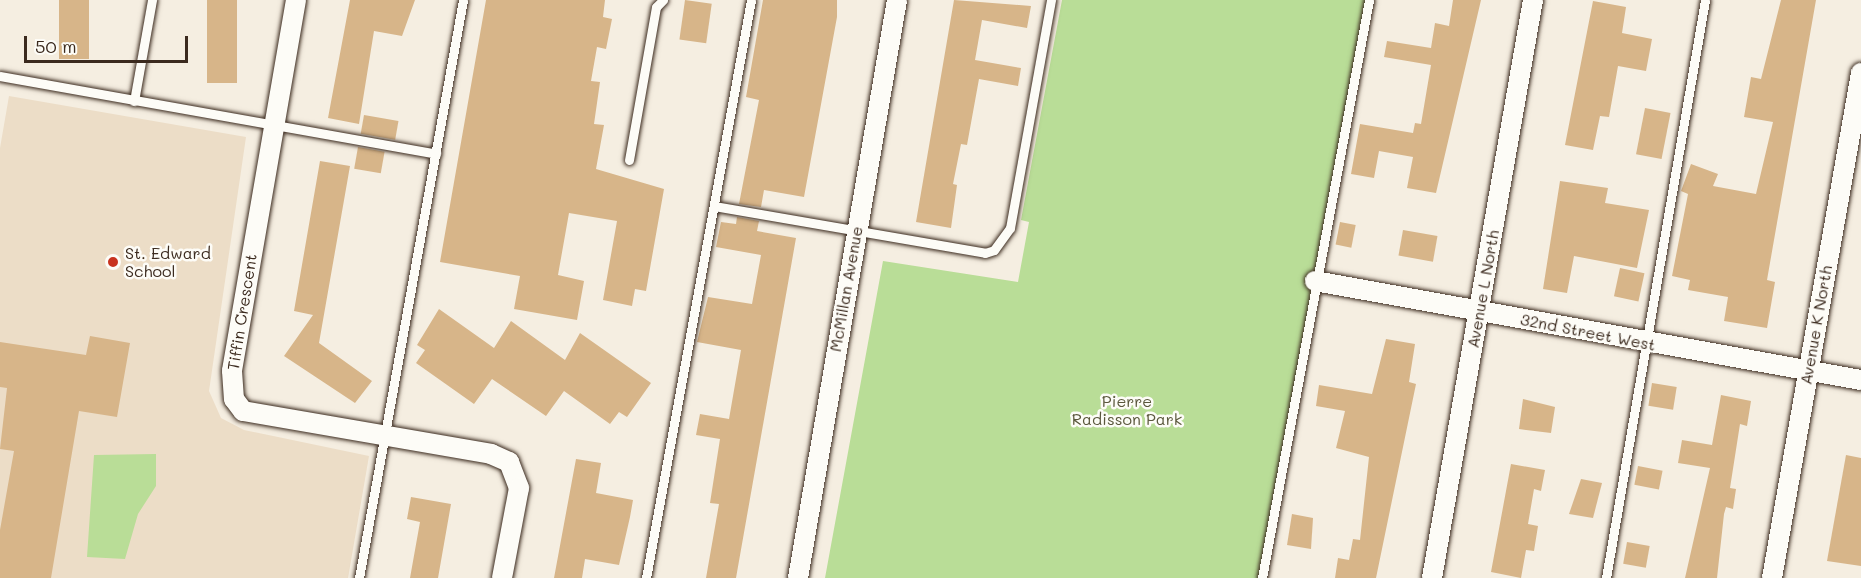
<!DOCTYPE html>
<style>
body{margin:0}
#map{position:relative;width:1861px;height:578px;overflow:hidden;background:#f5eee1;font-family:Mali,sans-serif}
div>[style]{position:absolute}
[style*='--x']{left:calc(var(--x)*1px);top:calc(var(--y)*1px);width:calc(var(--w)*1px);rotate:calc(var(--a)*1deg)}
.built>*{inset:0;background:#ecddc7}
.green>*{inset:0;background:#b9dd97}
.building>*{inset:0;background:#d7b589;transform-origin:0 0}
.roads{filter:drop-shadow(0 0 2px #3b2a1e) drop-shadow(0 0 2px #3b2a1e)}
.lane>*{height:9px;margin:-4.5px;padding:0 4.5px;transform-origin:4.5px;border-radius:4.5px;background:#fdfcf7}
.street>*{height:20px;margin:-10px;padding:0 10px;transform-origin:10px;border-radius:10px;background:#fdfcf7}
.dots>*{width:16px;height:16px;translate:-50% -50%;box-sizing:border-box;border:3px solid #fdfcf7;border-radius:50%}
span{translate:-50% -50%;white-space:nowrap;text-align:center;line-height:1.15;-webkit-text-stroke:5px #fdfcf7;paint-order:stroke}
.poi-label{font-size:16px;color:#3b2a1e}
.left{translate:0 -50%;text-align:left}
.street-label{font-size:16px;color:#3b2a1e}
.park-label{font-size:16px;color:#5a573c}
.scale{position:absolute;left:24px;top:36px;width:164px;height:27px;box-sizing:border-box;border:3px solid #3b2a1e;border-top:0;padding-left:8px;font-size:18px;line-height:21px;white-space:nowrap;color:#3b2a1e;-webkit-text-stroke:4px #fdfcf7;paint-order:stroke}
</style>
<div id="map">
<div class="built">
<i style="clip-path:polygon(9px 96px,246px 137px,209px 391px,221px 418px,244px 430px,369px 456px,348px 578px,0 578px,0 148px)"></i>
</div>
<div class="green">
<i style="clip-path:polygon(1062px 0,1366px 0,1267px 578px,825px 578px,883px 261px,1018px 282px,1029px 222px,1021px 220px)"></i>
<i style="clip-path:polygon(156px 454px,156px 486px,138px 514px,125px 559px,87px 557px,94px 455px)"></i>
</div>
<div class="building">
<i style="left:59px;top:0;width:30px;height:59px"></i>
<i style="left:207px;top:0;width:30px;height:83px"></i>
<i style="clip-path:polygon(350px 0,415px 0,402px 36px,374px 31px,359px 124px,328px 118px)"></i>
<i style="clip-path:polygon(486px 0,605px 0,603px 17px,612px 19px,606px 49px,597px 47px,591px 81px,600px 82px,594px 124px,604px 125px,596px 169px,664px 189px,646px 291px,635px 289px,632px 306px,603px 300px,617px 221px,569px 213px,558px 275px,584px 281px,577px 320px,514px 309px,520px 276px,440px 262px)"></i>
<i style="left:685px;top:0;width:27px;height:40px;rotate:8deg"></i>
<i style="clip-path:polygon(763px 0,837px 0,837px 17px,804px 197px,764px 190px,761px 207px,739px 204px,759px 100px,746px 97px)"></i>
<i style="clip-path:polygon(954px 0,1031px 6px,1027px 28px,982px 20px,975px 60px,1021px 68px,1018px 86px,979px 79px,967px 145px,961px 144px,953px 184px,957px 185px,951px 228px,916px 222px)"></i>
<i style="clip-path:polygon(1453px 0,1481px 0,1436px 193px,1407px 188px,1413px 157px,1379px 151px,1374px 178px,1351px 174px,1360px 124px,1413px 133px,1415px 123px,1421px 124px,1431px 65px,1384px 57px,1387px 41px,1431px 48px,1435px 23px,1449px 26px)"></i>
<i style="clip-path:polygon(1781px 0,1816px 0,1767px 280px,1775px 282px,1767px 328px,1724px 321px,1728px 297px,1688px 290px,1690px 280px,1672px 276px,1688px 194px,1681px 191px,1691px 164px,1718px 174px,1713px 186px,1756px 194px,1773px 122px,1744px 117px,1751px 77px,1761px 79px)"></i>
<i style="clip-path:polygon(1593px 1px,1626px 7px,1622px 33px,1652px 39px,1646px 71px,1618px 66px,1609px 117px,1600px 116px,1593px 150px,1565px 145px)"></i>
<i style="left:1645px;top:108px;width:26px;height:47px;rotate:11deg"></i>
<i style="left:364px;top:115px;width:35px;height:19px;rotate:10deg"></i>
<i style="left:358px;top:147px;width:27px;height:22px;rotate:10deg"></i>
<i style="clip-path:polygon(320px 161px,350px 166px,319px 343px,372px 381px,355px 403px,284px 356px,313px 315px,294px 311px)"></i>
<i style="clip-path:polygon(1560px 181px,1608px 188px,1605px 203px,1649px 210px,1637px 268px,1574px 256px,1567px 293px,1543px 289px)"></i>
<i style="clip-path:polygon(737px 217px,759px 221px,757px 231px,796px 238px,736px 578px,706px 578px,719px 504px,710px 503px,720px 439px,696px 435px,700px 414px,729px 419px,741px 350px,697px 342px,708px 297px,752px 304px,761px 255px,716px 247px,721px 222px,736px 224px)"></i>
<i style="left:1340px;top:222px;width:16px;height:23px;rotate:11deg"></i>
<i style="left:1403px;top:230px;width:35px;height:26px;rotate:10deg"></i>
<i style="left:1620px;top:268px;width:25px;height:29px;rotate:12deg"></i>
<i style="clip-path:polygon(439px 309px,494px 348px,511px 321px,565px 360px,580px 333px,651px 383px,627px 417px,619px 412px,610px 424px,564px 391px,546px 416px,492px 379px,474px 404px,416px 363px,425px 350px,417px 345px)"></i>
<i style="clip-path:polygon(90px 336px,130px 343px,117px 417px,79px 411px,51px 578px,0 578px,0 530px,14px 451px,0 449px,7px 388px,0 387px,0 342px,86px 355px)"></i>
<i style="clip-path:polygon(1386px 339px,1415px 344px,1409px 382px,1416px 384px,1376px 578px,1335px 578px,1338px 558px,1349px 560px,1353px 539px,1360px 540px,1369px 457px,1336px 448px,1345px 411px,1316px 406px,1319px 385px,1372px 394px)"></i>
<i style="left:1652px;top:383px;width:25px;height:23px;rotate:9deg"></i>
<i style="clip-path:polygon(1721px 395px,1751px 401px,1747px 426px,1740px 424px,1730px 488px,1736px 489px,1733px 509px,1726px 507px,1724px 514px,1717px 578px,1685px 578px,1710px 468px,1678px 463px,1682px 440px,1712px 445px)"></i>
<i style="clip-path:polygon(1523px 399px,1555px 407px,1551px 433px,1519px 429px)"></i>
<i style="clip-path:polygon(1846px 455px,1861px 458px,1861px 566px,1827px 561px)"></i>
<i style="clip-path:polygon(576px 459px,601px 463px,596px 493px,633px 500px,630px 517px,619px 565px,585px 559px,582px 578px,554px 578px)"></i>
<i style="clip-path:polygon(1511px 464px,1545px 470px,1541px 491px,1534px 489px,1528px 524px,1538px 526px,1534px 551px,1526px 550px,1521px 578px,1491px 572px)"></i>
<i style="left:1638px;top:466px;width:25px;height:19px;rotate:11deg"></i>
<i style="clip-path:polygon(1581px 479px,1602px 483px,1593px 518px,1569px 514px)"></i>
<i style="clip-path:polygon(411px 497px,451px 504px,438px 578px,410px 578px,420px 522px,407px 519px)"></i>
<i style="clip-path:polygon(1292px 514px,1313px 518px,1311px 549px,1287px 545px)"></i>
<i style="left:1627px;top:542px;width:23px;height:22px;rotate:10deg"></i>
</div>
<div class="roads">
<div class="lane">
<i style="--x:0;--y:76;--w:443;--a:10.1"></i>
<i style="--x:134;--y:101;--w:103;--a:-79.9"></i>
<i style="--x:629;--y:160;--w:155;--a:-80"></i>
<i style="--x:656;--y:7;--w:10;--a:-45"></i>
<i style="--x:714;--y:206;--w:275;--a:9.8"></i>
<i style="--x:985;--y:253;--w:9;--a:-18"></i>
<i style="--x:994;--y:250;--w:27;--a:-54"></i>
<i style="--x:1010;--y:228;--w:232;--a:-79.8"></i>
<i style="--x:359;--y:578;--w:587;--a:-79.8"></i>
<i style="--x:646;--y:578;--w:587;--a:-79.7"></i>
<i style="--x:1262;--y:578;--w:588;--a:-79.51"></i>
<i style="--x:1606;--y:578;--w:586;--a:-80.28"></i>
</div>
<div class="street">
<i style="--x:296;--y:0;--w:376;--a:99.8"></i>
<i style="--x:232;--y:371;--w:28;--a:86"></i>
<i style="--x:234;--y:399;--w:15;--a:53"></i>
<i style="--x:243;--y:411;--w:252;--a:9.8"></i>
<i style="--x:491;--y:454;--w:20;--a:24"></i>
<i style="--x:509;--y:462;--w:28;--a:69"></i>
<i style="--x:519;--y:488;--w:92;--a:100.7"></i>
<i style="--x:1315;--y:281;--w:555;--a:10.28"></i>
<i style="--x:798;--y:578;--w:586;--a:-80.28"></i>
<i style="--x:1432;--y:578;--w:587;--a:-80.09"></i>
<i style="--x:1772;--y:578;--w:513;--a:-80"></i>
</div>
</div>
<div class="dots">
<i style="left:113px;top:262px;background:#c8321e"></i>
</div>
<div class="poi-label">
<span class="left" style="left:125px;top:262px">St. Edward<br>School</span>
</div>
<div class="street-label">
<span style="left:846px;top:289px;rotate:-80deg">McMillan Avenue</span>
<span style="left:1483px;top:289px;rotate:-80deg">Avenue L North</span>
<span style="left:242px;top:312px;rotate:-81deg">Tiffin Crescent</span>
<span style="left:1816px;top:325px;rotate:-80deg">Avenue K North</span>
<span style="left:1588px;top:332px;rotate:11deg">32nd Street West</span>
</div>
<div class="park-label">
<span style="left:1127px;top:410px">Pierre<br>Radisson Park</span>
</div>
<div class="scale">50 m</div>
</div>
